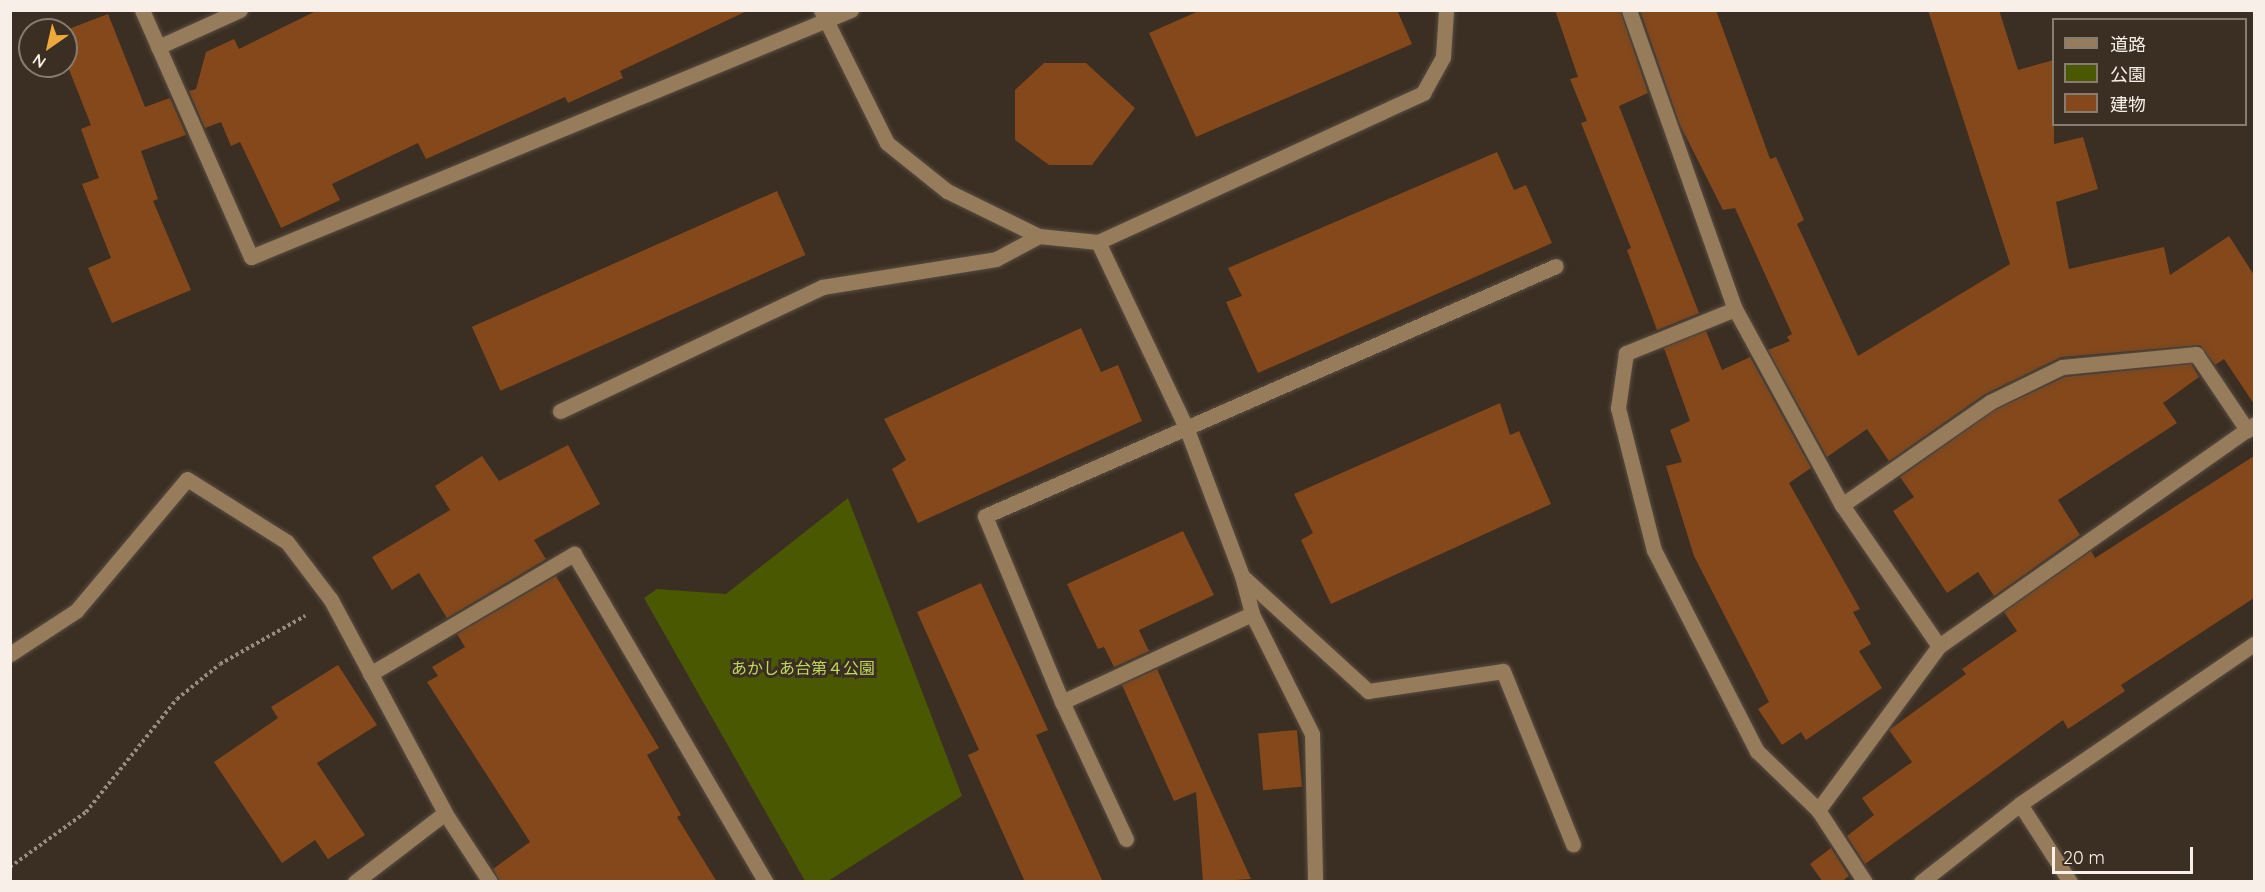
<!DOCTYPE html>
<meta charset="utf-8">
<style>
body{margin:0}
#map{position:relative;width:2265px;height:892px;overflow:hidden;background:#3b2e22;font-family:Quicksand,"Noto Sans JP",sans-serif}
div>[style]{position:absolute}
[style*='--x']{left:calc(var(--x)*1px);top:calc(var(--y)*1px);width:calc(var(--w)*1px);rotate:calc(var(--a)*1deg)}
.green>*{inset:0;background:#4a5801}
.building>*{inset:0;background:#84481b;transform-origin:0 0}
.path>*{height:4px;margin-top:-2px;transform-origin:0;background:repeating-linear-gradient(90deg,#968c82 0 3px,transparent 0 6px)}
.roads{filter:drop-shadow(0 0 2px #594d42) drop-shadow(0 0 2px #594d42)}
.minor>*{height:15px;margin:-7.5px;padding:0 7.5px;transform-origin:7.5px;border-radius:7.5px;background:#977c5c}
span{translate:-50% -50%;white-space:nowrap;text-align:center;line-height:1.15;-webkit-text-stroke:6px #3b2e22;paint-order:stroke}
.park-label{font-size:16px;color:#bfda5c}
.frame{position:absolute;inset:0;border:12px solid #f8f0e8;pointer-events:none}
.legend{position:absolute;left:2052px;top:18px;width:195px;height:108px;box-sizing:border-box;background:#3b2e22;border:2px solid #877c71;margin:0;padding:8px 10px;list-style:none;font-size:18px;color:#f8f0e8}
.legend li{display:flex;align-items:center;gap:12px;height:30px}
.legend b{width:30px;border:2px solid #877c71}
.north{position:absolute;left:18px;top:18px;width:60px;height:60px;box-sizing:border-box;background:#3b2e22;border:2px solid #877c71;border-radius:50%;rotate:214deg;font-size:16px;font-weight:700;line-height:24px;text-align:center;color:#f8f0e8}
.north::after{content:'';display:block;margin:auto;width:21px;height:27px;background:#eea83c;clip-path:polygon(50% 0,100% 100%,50% 72%,0 100%)}
.scale{position:absolute;left:2052px;top:847px;width:141px;height:27px;box-sizing:border-box;border:3px solid #f8f0e8;border-top:0;padding-left:8px;font-size:18px;line-height:21px;white-space:nowrap;color:#f8f0e8;-webkit-text-stroke:4px #3b2e22;paint-order:stroke}
</style>
<div id="map">
<div class="green">
<i style="clip-path:polygon(848px 498px,962px 796px,828px 881px,805px 881px,644px 598px,657px 589px,726px 594px)"></i>
</div>
<div class="building">
<i style="clip-path:polygon(318px 10px,749px 10px,620px 71px,623px 78px,568px 103px,565px 97px,426px 159px,418px 143px,332px 184px,340px 200px,281px 228px,240px 142px,231px 146px,221px 122px,205px 128px,189px 91px,196px 89px,206px 52px,234px 39px,239px 49px)"></i>
<i style="clip-path:polygon(1201px 10px,1397px 10px,1412px 44px,1196px 137px,1149px 33px)"></i>
<i style="clip-path:polygon(1555px 10px,1620px 10px,1648px 93px,1619px 106px,1699px 313px,1657px 330px,1627px 250px,1631px 248px,1581px 123px,1587px 121px,1570px 79px,1578px 77px)"></i>
<i style="clip-path:polygon(1640px 10px,1716px 10px,1770px 159px,1776px 157px,1804px 220px,1797px 224px,1858px 356px,2010px 264px,1928px 10px,1999px 10px,2018px 70px,2054px 60px,2054px 144px,2083px 137px,2098px 189px,2056px 202px,2069px 269px,2164px 247px,2170px 275px,2229px 236px,2254px 275px,2254px 404px,2224px 359px,2215px 365px,2200px 345px,2061px 357px,1985px 394px,1889px 461px,1867px 429px,1827px 457px,1768px 350px,1790px 341px,1787px 337px,1792px 334px,1735px 208px,1723px 210px,1680px 125px)"></i>
<i style="clip-path:polygon(108px 14px,145px 107px,170px 98px,186px 135px,141px 151px,158px 199px,153px 201px,191px 290px,112px 323px,88px 268px,111px 258px,82px 184px,99px 178px,81px 129px,91px 125px,66px 62px,66px 30px)"></i>
<i style="clip-path:polygon(1044px 63px,1086px 63px,1135px 108px,1092px 165px,1049px 165px,1015px 140px,1015px 90px)"></i>
<i style="clip-path:polygon(1497px 152px,1514px 190px,1526px 185px,1552px 243px,1258px 373px,1226px 302px,1242px 296px,1228px 268px)"></i>
<i style="left:777px;top:191px;width:70px;height:334px;rotate:66deg"></i>
<i style="clip-path:polygon(1081px 328px,1101px 372px,1118px 365px,1142px 421px,918px 523px,892px 469px,906px 460px,884px 419px)"></i>
<i style="clip-path:polygon(1706px 331px,1722px 370px,1750px 357px,1811px 468px,1789px 483px,1860px 609px,1853px 612px,1871px 644px,1859px 651px,1882px 688px,1806px 740px,1801px 732px,1782px 745px,1758px 709px,1769px 702px,1694px 556px,1666px 466px,1682px 462px,1670px 430px,1690px 421px,1664px 348px)"></i>
<i style="clip-path:polygon(2191px 364px,2199px 377px,2163px 403px,2177px 423px,2058px 500px,2080px 535px,1994px 596px,1978px 572px,1947px 593px,1893px 511px,1914px 497px,1900px 477px,1995px 410px,2065px 377px)"></i>
<i style="clip-path:polygon(1500px 403px,1510px 435px,1519px 431px,1551px 504px,1331px 604px,1301px 540px,1313px 533px,1294px 494px)"></i>
<i style="clip-path:polygon(568px 445px,600px 504px,534px 540px,546px 559px,447px 618px,419px 573px,392px 590px,372px 557px,450px 510px,435px 486px,482px 456px,499px 481px)"></i>
<i style="clip-path:polygon(2254px 456px,2254px 598px,2121px 685px,2125px 691px,2068px 729px,2063px 720px,1865px 864px,1847px 836px,1874px 815px,1862px 798px,1912px 762px,1889px 730px,1966px 674px,1962px 669px,2017px 631px,2004px 612px,2091px 551px,2095px 558px)"></i>
<i style="clip-path:polygon(1183px 531px,1214px 595px,1139px 630px,1149px 651px,1114px 667px,1104px 647px,1098px 649px,1067px 584px)"></i>
<i style="clip-path:polygon(556px 576px,659px 748px,647px 755px,681px 815px,677px 817px,717px 882px,500px 882px,493px 869px,530px 842px,427px 682px,438px 676px,432px 667px,465px 647px,457px 634px)"></i>
<i style="clip-path:polygon(981px 583px,1048px 730px,1036px 735px,1103px 882px,1025px 882px,968px 755px,979px 750px,917px 612px)"></i>
<i style="clip-path:polygon(338px 665px,377px 725px,317px 763px,365px 835px,328px 859px,315px 840px,282px 863px,214px 762px,278px 718px,271px 707px)"></i>
<i style="clip-path:polygon(1157px 669px,1209px 786px,1251px 879px,1203px 882px,1196px 792px,1174px 801px,1122px 685px)"></i>
<i style="left:1297px;top:730px;width:57px;height:39px;rotate:85deg"></i>
<i style="clip-path:polygon(1831px 848px,1849px 876px,1841px 882px,1823px 882px,1810px 864px)"></i>
</div>
<div class="path">
<i style="--x:10;--y:867;--w:94;--a:-35.9"></i>
<i style="--x:86;--y:812;--w:145;--a:-51.2"></i>
<i style="--x:177;--y:699;--w:55;--a:-39.1"></i>
<i style="--x:220;--y:664;--w:98;--a:-29.5"></i>
</div>
<div class="roads">
<div class="minor">
<i style="--x:142;--y:10;--w:270;--a:66.2"></i>
<i style="--x:251;--y:257;--w:649;--a:-22.38"></i>
<i style="--x:821;--y:10;--w:148;--a:63.6"></i>
<i style="--x:887;--y:143;--w:77;--a:38.7"></i>
<i style="--x:947;--y:191;--w:102;--a:26.1"></i>
<i style="--x:1039;--y:236;--w:59;--a:5.8"></i>
<i style="--x:1098;--y:242;--w:358;--a:-24.6"></i>
<i style="--x:1423;--y:93;--w:41;--a:-60.9"></i>
<i style="--x:1443;--y:57;--w:47;--a:-86.3"></i>
<i style="--x:1629;--y:10;--w:317;--a:70.5"></i>
<i style="--x:1735;--y:309;--w:223;--a:61.4"></i>
<i style="--x:1842;--y:505;--w:171;--a:55.5"></i>
<i style="--x:1939;--y:646;--w:204;--a:126.4"></i>
<i style="--x:1818;--y:810;--w:86;--a:56.9"></i>
<i style="--x:158;--y:47;--w:90;--a:-24.3"></i>
<i style="--x:1098;--y:242;--w:205;--a:64.6"></i>
<i style="--x:1186;--y:427;--w:159;--a:69.4"></i>
<i style="--x:1242;--y:576;--w:39;--a:75"></i>
<i style="--x:1252;--y:614;--w:134;--a:63.4"></i>
<i style="--x:1312;--y:734;--w:148;--a:88.8"></i>
<i style="--x:1735;--y:309;--w:118;--a:158"></i>
<i style="--x:1626;--y:353;--w:56;--a:98.3"></i>
<i style="--x:1618;--y:408;--w:146;--a:75.8"></i>
<i style="--x:1654;--y:550;--w:226;--a:62.9"></i>
<i style="--x:1757;--y:751;--w:85;--a:44"></i>
<i style="--x:560;--y:411;--w:290;--a:-25.3"></i>
<i style="--x:822;--y:287;--w:176;--a:-9.1"></i>
<i style="--x:996;--y:259;--w:49;--a:-28.1"></i>
<i style="--x:1842;--y:505;--w:180;--a:-34.8"></i>
<i style="--x:1990;--y:402;--w:80;--a:-25.9"></i>
<i style="--x:2062;--y:367;--w:135;--a:-5.5"></i>
<i style="--x:2196;--y:354;--w:92;--a:56.1"></i>
<i style="--x:1242;--y:576;--w:171;--a:42.4"></i>
<i style="--x:1368;--y:691;--w:136;--a:-8.4"></i>
<i style="--x:1503;--y:671;--w:187;--a:68"></i>
<i style="--x:1939;--y:646;--w:385;--a:-35.1"></i>
<i style="--x:10;--y:654;--w:79;--a:-33.1"></i>
<i style="--x:76;--y:611;--w:172;--a:-49.9"></i>
<i style="--x:187;--y:479;--w:118;--a:32.2"></i>
<i style="--x:287;--y:542;--w:73;--a:52.8"></i>
<i style="--x:331;--y:600;--w:242;--a:61.8"></i>
<i style="--x:445;--y:813;--w:82;--a:56.9"></i>
<i style="--x:370;--y:674;--w:237;--a:-30.5"></i>
<i style="--x:574;--y:554;--w:380;--a:59.7"></i>
<i style="--x:1062;--y:702;--w:209;--a:-24.9"></i>
<i style="--x:2020;--y:804;--w:283;--a:-34.4"></i>
<i style="--x:1126;--y:839;--w:151;--a:-115"></i>
<i style="--x:1062;--y:702;--w:201;--a:-112.5"></i>
<i style="--x:985;--y:516;--w:623;--a:-23.65"></i>
<i style="--x:355;--y:882;--w:113;--a:-37.5"></i>
<i style="--x:1921;--y:882;--w:126;--a:-38.2"></i>
<i style="--x:2020;--y:804;--w:93;--a:57.3"></i>
</div>
</div>
<div class="park-label">
<span style="left:803px;top:668px">あかしあ台第４公園</span>
</div>
<div class="frame"></div>
<ul class="legend">
<li><b style="height:8px;background:#977c5c"></b>道路</li>
<li><b style="height:16px;background:#4a5801"></b>公園</li>
<li><b style="height:16px;background:#84481b"></b>建物</li>
</ul>
<div class="north">N</div>
<div class="scale">20 m</div>
</div>
